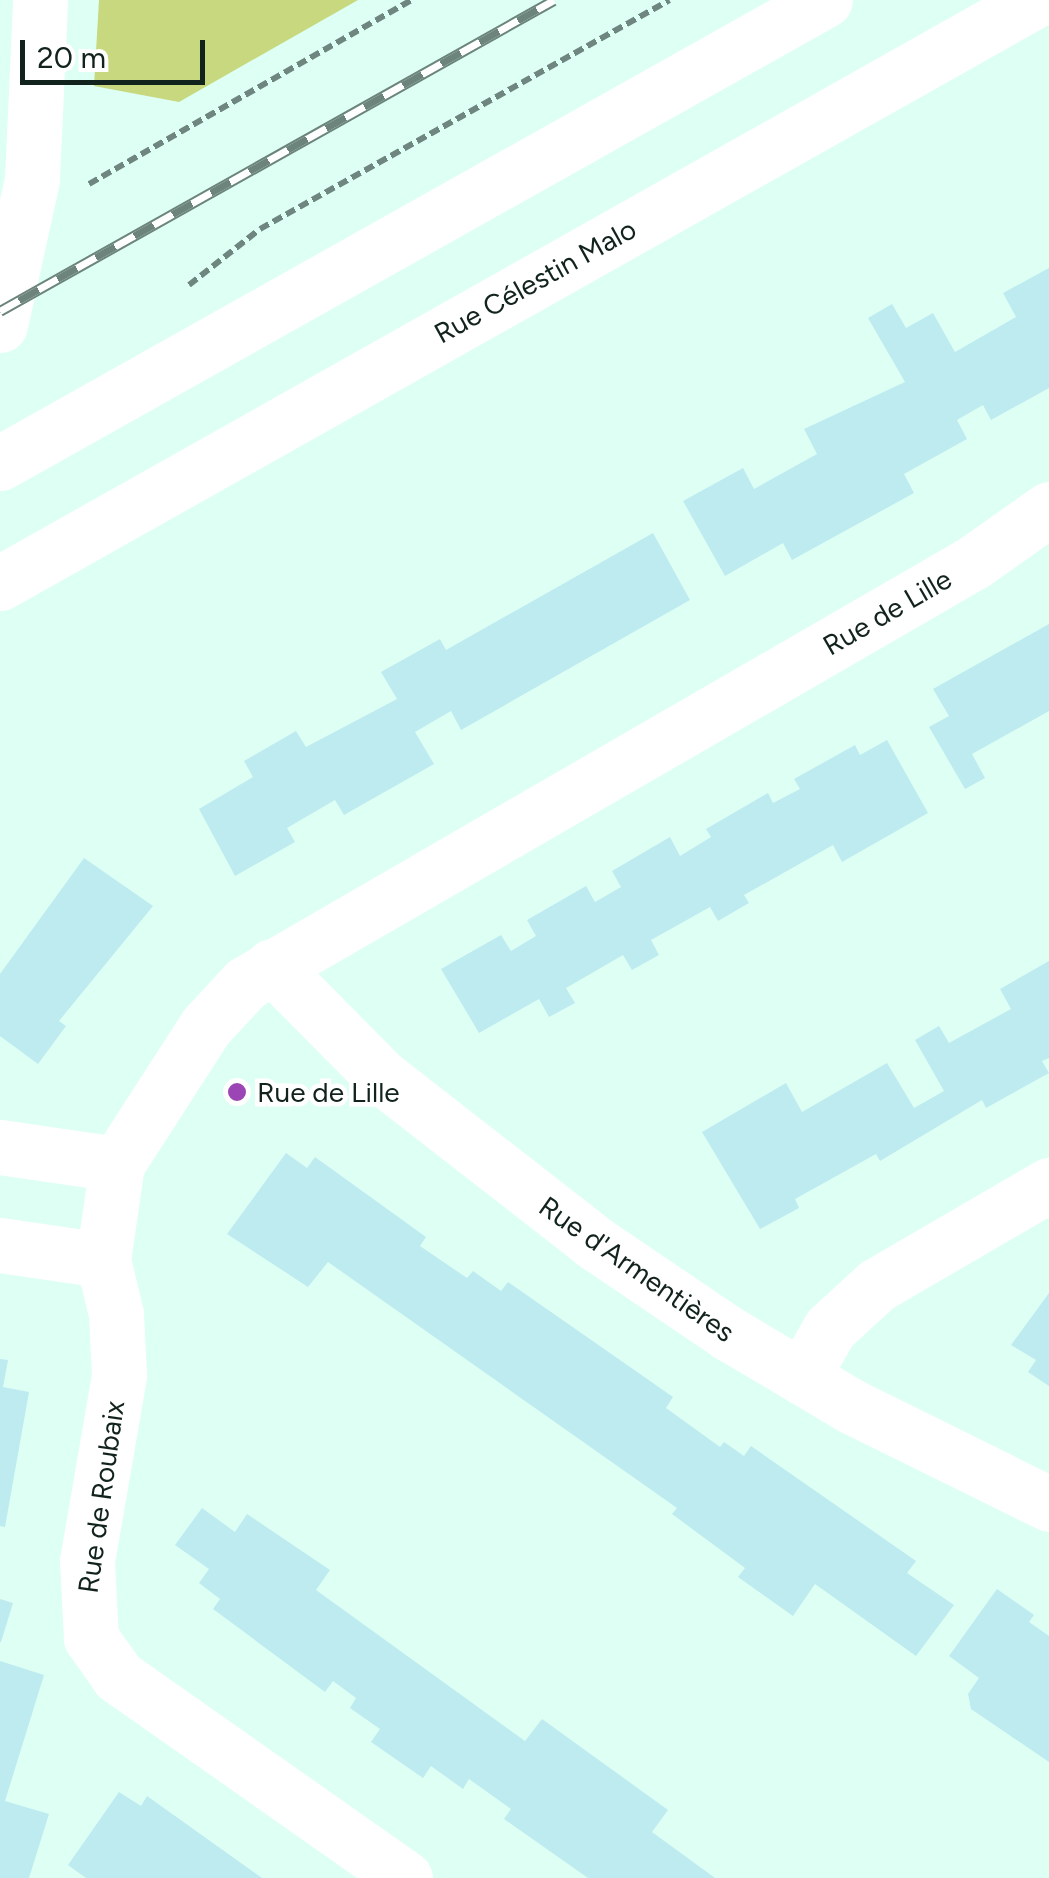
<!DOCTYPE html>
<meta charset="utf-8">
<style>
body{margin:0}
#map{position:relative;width:1049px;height:1878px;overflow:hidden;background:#ddfff4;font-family:Figtree,sans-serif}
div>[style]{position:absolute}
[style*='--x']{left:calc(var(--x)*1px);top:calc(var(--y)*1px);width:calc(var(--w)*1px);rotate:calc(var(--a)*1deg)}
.green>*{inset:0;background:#c7d87f}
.building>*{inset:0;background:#beebf0}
.path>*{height:6px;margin-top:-3px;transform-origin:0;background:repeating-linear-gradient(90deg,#6e867f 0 10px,transparent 0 15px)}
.street>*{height:55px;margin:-27.5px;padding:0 27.5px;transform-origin:27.5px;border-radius:27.5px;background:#fff}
.secondary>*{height:55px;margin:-27.5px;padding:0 27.5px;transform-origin:27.5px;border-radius:27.5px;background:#fff}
.rail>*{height:11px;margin-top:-5.5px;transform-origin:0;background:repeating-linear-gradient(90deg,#fff 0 22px,#6c847c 0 44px);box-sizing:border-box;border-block:2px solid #6c847c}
.dots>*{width:28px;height:28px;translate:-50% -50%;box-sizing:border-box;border:5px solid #fff;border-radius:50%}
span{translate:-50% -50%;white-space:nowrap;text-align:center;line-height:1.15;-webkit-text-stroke:9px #fff;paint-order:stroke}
.street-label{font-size:28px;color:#12231e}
.poi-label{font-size:28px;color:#12231e}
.left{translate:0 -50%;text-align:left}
.scale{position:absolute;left:20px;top:40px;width:185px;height:45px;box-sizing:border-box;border:5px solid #12231e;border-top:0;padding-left:12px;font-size:30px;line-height:35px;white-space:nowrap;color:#12231e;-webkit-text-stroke:8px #fff;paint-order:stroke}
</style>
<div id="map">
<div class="green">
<i style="clip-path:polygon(99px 0,358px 0,179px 102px,94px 86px)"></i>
</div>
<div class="building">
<i style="clip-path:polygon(1049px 268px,1049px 388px,991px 420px,983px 405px,957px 420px,967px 439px,904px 474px,914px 493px,792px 560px,783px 543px,725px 576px,683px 501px,743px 468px,754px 489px,817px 454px,804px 429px,905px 382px,868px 318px,892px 304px,906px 328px,933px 313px,955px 352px,1016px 317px,1003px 293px)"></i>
<i style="clip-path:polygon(653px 533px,690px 600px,461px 730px,451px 711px,415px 732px,434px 764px,344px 815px,335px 800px,287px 828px,295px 842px,235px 876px,199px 809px,253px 777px,244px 761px,296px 731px,306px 747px,397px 699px,381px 672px,440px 639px,446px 650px)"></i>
<i style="clip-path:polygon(1049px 624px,1049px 711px,972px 754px,985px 778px,965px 789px,929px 727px,949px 716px,933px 689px)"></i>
<i style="clip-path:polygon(887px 740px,928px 813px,842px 862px,833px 845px,744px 895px,749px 903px,718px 921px,710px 907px,651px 940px,659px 955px,632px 970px,623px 955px,566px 988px,575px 1003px,549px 1017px,539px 999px,479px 1033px,441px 969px,501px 935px,511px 951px,536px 936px,527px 920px,586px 886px,595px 902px,621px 887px,612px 871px,670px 837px,680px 856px,711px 837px,706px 829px,768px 793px,773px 803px,800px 789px,794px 779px,855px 745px,860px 755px)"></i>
<i style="clip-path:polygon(84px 858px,153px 906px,59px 1021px,66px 1026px,38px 1064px,0 1036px,0 974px)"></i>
<i style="clip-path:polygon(1049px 961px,1049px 1058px,1042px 1061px,1049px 1073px,986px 1108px,982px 1100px,880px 1161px,876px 1154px,795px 1199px,799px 1208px,760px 1229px,702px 1132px,786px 1083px,802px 1112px,887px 1063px,914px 1108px,944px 1091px,915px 1040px,939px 1026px,949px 1043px,1011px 1009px,1000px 989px)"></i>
<i style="clip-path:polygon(286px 1153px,307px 1168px,315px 1157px,426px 1237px,420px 1246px,467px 1278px,473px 1271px,501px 1291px,508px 1282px,673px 1397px,666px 1408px,720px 1447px,724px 1442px,744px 1456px,751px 1446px,916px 1561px,907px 1573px,954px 1605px,916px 1656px,815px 1584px,793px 1616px,738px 1577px,745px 1568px,672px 1514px,677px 1508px,328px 1262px,308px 1287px,227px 1234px)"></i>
<i style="clip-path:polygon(1049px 1293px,1049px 1386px,1028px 1372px,1036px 1360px,1011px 1345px)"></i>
<i style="clip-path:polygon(0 1359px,8px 1360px,3px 1387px,29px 1392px,5px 1527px,0 1526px)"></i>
<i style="clip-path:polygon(202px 1508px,235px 1532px,247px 1514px,330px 1570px,316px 1590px,525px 1741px,542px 1719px,668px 1810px,652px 1832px,715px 1878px,588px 1878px,504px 1819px,511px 1809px,469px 1779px,463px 1789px,431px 1766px,423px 1778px,371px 1742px,380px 1729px,350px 1708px,356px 1698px,333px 1681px,325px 1692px,213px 1609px,220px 1599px,199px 1583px,209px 1569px,175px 1545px)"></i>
<i style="clip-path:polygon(997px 1589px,1034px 1615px,1029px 1622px,1049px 1636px,1049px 1762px,971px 1709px,968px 1694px,979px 1678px,949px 1656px)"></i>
<i style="clip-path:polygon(0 1599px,13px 1603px,1px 1642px,0 1642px)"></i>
<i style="clip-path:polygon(0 1661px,44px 1675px,5px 1801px,49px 1814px,29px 1878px,0 1878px)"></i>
<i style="clip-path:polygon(119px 1792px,141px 1806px,147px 1796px,262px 1878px,86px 1878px,68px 1865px)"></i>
</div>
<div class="path">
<i style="--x:89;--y:184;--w:372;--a:-29.7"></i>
<i style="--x:189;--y:285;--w:90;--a:-38.3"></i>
<i style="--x:260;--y:229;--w:469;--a:-29.2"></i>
</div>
<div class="street">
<i style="--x:0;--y:325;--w:149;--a:-77.6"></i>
<i style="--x:32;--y:179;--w:179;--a:-87.4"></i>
<i style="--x:272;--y:966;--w:156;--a:45.3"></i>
<i style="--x:382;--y:1077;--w:270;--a:37.9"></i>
<i style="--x:595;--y:1243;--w:161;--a:34.1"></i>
<i style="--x:728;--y:1333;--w:143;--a:30.7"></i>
<i style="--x:851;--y:1406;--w:221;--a:26.3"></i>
<i style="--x:0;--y:1147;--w:118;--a:8.3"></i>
<i style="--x:0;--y:1245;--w:104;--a:8.3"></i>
<i style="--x:802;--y:1377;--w:56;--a:-60.3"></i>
<i style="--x:830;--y:1328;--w:64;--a:-42.5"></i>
<i style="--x:877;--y:1285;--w:199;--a:-30.2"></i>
<i style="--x:405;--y:1878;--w:351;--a:-144.9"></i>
<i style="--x:118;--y:1676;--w:47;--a:-125.4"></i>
<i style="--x:91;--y:1638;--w:77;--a:-93"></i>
<i style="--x:87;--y:1561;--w:189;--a:-80.2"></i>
<i style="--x:119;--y:1375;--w:61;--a:-92.8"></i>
<i style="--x:116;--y:1314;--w:56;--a:-103.5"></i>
<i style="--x:103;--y:1260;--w:97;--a:-81.7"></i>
<i style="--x:117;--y:1164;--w:164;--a:-57.2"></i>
<i style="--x:206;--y:1026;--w:59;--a:-47.1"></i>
<i style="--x:246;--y:983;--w:841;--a:-30.04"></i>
<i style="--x:974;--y:562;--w:92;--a:-35.2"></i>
</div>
<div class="secondary">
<i style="--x:0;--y:463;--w:946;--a:-29.3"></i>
<i style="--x:0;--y:583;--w:1189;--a:-29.37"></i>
</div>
<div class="rail">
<i style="--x:0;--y:311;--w:635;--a:-29.31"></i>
</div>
<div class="dots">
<i style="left:237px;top:1092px;background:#9b46b4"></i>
</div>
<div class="street-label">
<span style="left:535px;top:281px;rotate:-29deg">Rue Célestin Malo</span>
<span style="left:887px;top:612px;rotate:-30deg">Rue de Lille</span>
<span style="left:637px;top:1269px;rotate:35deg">Rue d'Armentières</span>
<span style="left:101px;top:1497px;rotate:-82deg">Rue de Roubaix</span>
</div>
<div class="poi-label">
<span class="left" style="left:257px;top:1092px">Rue de Lille</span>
</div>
<div class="scale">20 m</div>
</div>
